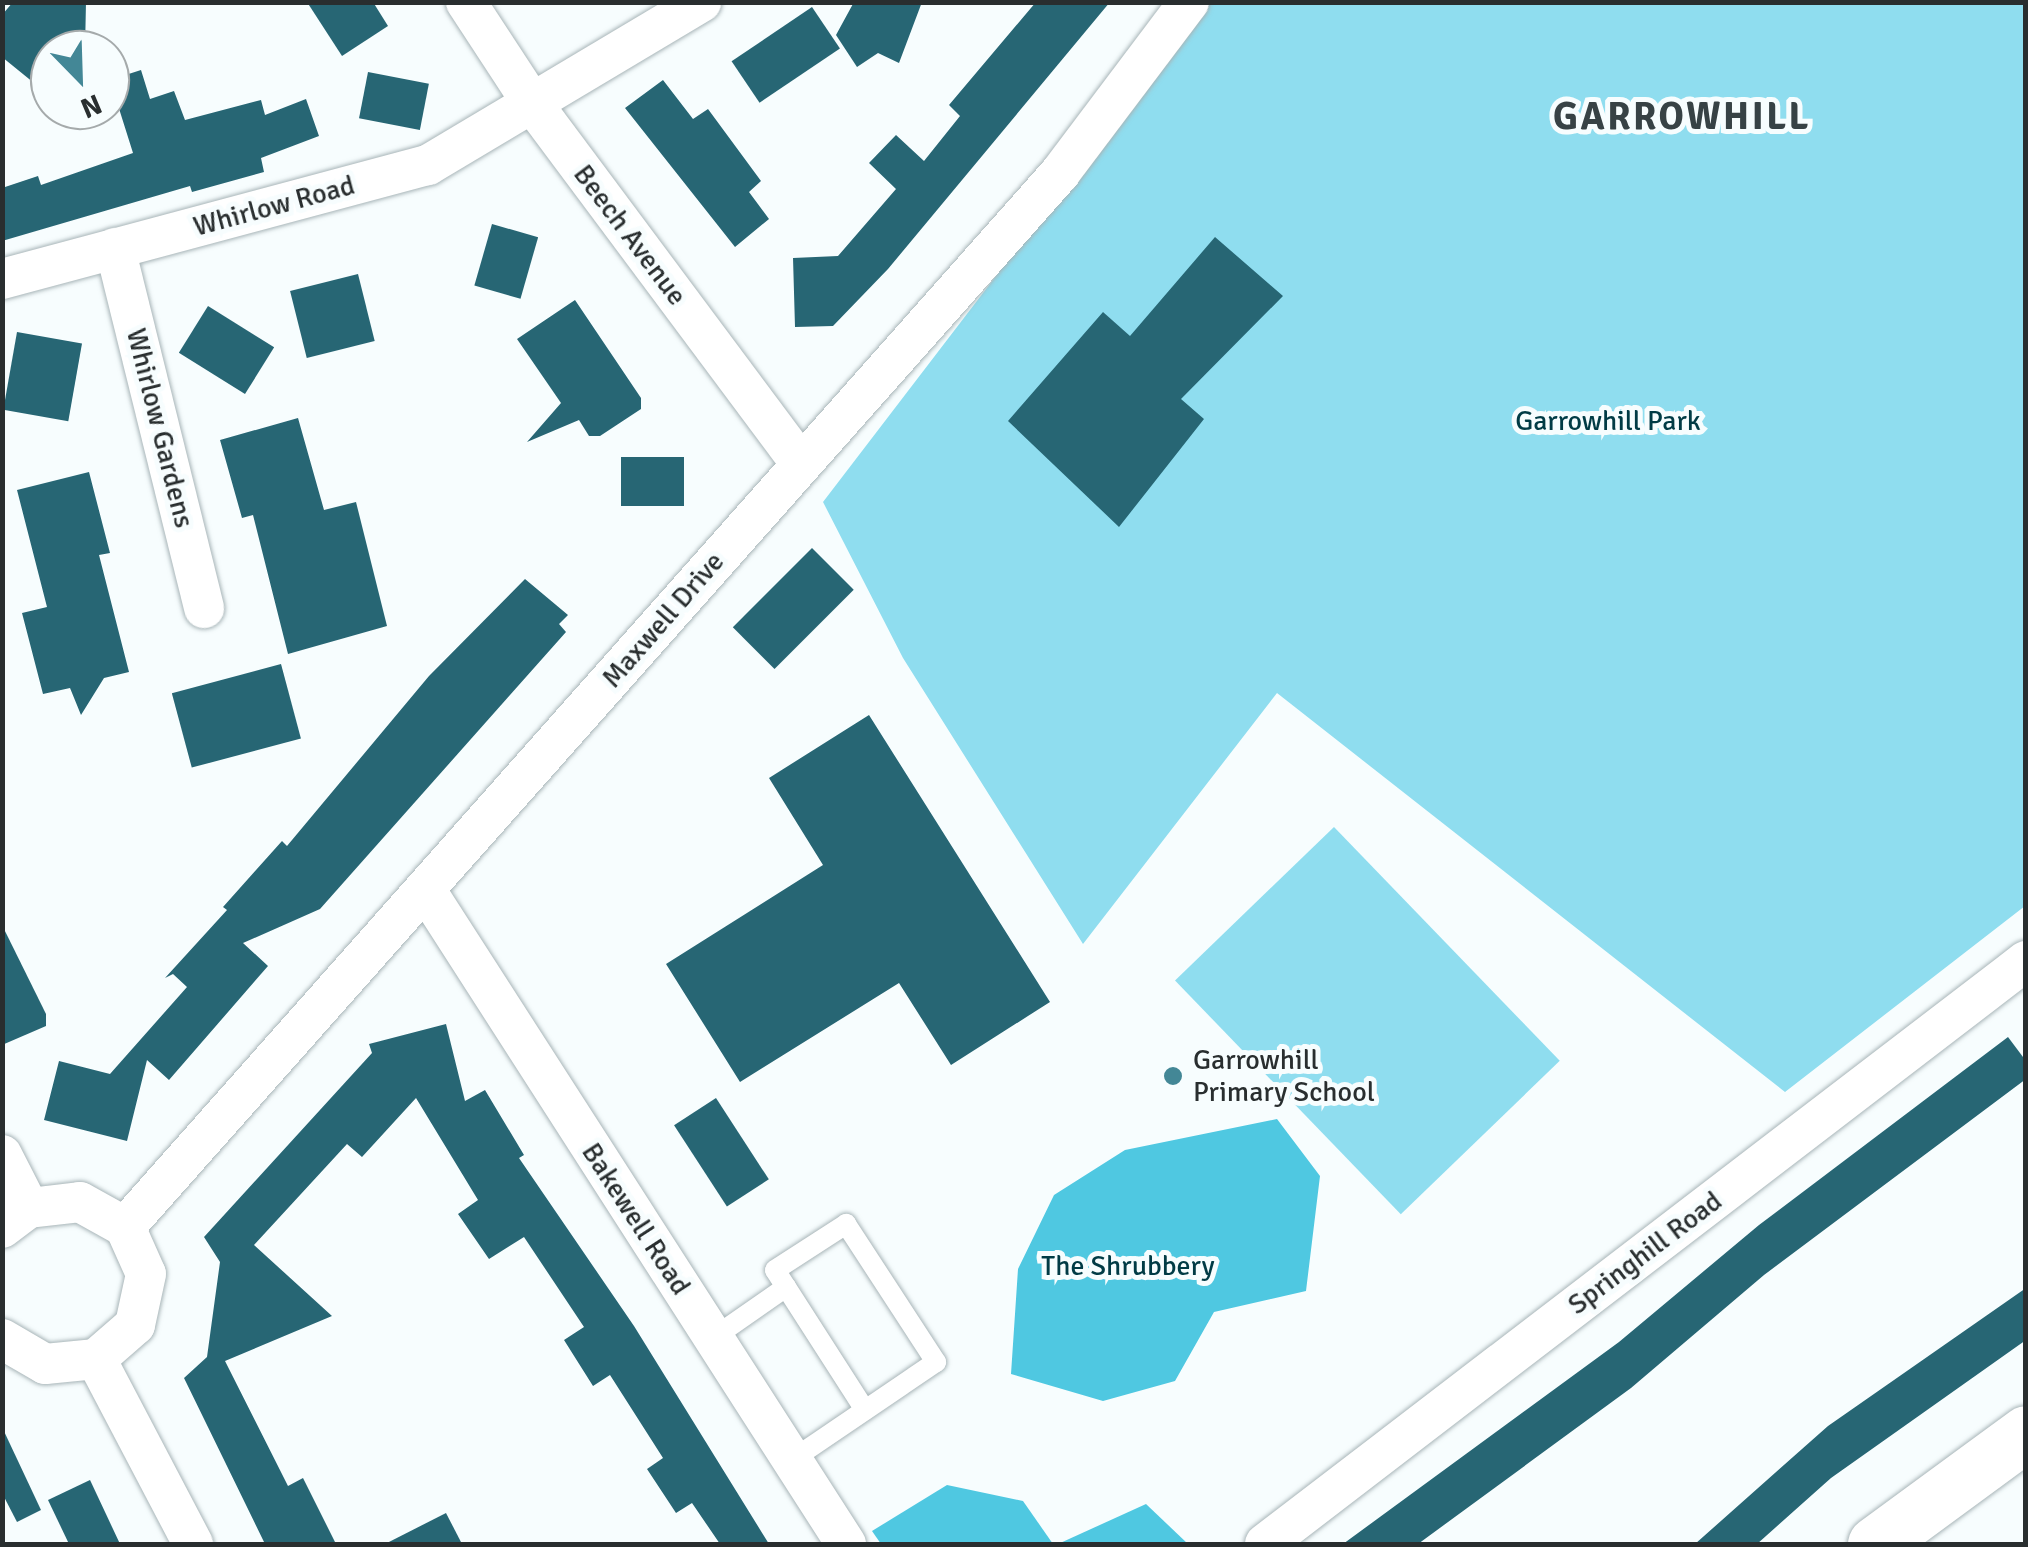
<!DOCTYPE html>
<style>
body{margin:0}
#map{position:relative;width:2028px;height:1547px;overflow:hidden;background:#f7fdfe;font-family:Signika,sans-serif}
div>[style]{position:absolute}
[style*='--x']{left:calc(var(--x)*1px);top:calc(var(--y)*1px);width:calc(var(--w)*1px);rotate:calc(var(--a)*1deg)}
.green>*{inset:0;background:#8fddef;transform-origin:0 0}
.forest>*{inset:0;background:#4fc8e1}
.building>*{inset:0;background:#276674;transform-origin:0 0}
.roads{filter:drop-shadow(0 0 2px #a8b5b8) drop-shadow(0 0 2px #a8b5b8)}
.lane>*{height:20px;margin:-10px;padding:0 10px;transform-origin:10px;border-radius:10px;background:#fff}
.street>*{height:40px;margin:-20px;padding:0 20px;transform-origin:20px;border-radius:20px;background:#fff}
.secondary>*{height:55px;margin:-27.5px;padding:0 27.5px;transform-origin:27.5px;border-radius:27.5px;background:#fff}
.dots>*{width:28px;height:28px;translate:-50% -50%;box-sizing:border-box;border:5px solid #f7fdfe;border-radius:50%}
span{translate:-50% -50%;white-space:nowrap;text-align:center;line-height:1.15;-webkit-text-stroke:10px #f7fdfe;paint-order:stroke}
.street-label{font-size:28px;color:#292e2f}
.park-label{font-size:28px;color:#013b45}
.poi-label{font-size:28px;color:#292e2f}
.left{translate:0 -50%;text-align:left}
.district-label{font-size:38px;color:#374245;font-weight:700;letter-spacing:2.5px}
.frame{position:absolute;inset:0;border:5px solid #292e2f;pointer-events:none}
.north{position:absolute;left:30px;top:30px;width:100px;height:100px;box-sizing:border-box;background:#f7fdfe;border:2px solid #a5aaab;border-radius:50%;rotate:157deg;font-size:28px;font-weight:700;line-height:40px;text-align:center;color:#292e2f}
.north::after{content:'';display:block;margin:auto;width:35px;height:45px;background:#438796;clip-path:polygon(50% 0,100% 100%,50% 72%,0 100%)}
</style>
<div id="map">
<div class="green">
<i style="clip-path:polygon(1205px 3px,2025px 3px,2025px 906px,1785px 1092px,1277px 693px,1083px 944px,903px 658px,823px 502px)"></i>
<i style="left:1334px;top:827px;width:325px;height:221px;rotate:46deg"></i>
</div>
<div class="forest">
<i style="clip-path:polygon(1277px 1119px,1320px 1176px,1306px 1291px,1214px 1312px,1175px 1381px,1103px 1401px,1011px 1374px,1018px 1269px,1054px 1195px,1125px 1150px)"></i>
<i style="clip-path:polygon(947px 1485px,1023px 1501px,1053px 1544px,881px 1544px,872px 1531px)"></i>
<i style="clip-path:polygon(1146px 1504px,1188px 1544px,1058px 1544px)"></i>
</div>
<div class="building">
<i style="clip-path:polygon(13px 2px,86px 2px,85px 50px,50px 50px,50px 63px,34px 83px,2px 57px,2px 15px)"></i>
<i style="clip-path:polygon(307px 2px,373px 2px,388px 26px,342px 56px)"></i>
<i style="clip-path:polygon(854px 2px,922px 2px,899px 63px,878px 53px,857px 67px,836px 35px)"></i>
<i style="clip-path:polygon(1036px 2px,1110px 2px,888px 269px,833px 326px,795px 327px,793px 258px,838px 256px,896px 189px,869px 163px,896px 135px,924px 161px,960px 116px,949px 105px)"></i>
<i style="left:812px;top:7px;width:50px;height:97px;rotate:56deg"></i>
<i style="clip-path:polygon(141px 70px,150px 99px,174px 91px,185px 120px,261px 100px,265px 115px,306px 99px,319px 136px,261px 158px,264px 172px,192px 192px,190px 186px,2px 241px,2px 188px,38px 176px,41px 185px,133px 153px,110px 80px)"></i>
<i style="left:368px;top:72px;width:62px;height:47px;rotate:11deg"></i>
<i style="clip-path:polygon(663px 80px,693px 119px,708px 109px,761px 181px,749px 192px,769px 219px,735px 247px,625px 108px)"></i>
<i style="left:492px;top:224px;width:48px;height:64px;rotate:16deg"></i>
<i style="clip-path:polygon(1215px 237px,1283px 296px,1181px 399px,1204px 419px,1119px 527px,1008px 421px,1103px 312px,1130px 336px)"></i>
<i style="left:358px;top:274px;width:69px;height:70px;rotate:76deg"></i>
<i style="clip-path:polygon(575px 300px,641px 398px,641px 409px,600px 436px,589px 436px,579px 420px,527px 442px,561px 403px,517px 339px)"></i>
<i style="left:208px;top:306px;width:78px;height:55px;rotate:32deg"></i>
<i style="left:17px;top:332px;width:66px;height:79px;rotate:10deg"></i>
<i style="clip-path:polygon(298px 418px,324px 510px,356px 502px,387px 626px,288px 654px,253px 515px,242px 518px,220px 440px)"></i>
<i style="left:621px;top:457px;width:63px;height:49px"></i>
<i style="clip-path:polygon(89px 472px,110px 553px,99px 555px,129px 672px,104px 678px,81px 715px,70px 688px,43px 694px,22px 613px,47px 607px,17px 490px)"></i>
<i style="left:812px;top:548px;width:59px;height:112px;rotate:45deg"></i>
<i style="clip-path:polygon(525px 579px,568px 615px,559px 624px,566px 632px,320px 909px,243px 943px,268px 966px,169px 1080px,147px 1060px,127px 1141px,44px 1120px,59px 1061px,110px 1074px,187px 987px,173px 974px,165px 978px,227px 910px,223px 907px,282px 841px,287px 846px,429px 676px)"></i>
<i style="left:281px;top:664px;width:77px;height:113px;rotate:75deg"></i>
<i style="clip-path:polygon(869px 715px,1050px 1002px,951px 1065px,899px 983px,740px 1082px,666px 964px,823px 865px,769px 778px)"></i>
<i style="clip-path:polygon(2px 925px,46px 1014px,46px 1026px,2px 1045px)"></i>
<i style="clip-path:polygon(446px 1024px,465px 1101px,485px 1090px,524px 1155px,519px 1158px,634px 1326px,769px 1544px,720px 1544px,692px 1503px,676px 1513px,647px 1469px,663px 1458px,610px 1375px,593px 1386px,564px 1340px,584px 1327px,524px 1237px,489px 1259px,458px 1214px,478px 1200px,416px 1098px,362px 1157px,347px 1144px,254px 1245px,332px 1316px,225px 1361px,288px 1486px,303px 1478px,336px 1544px,265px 1544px,184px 1378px,207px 1357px,220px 1262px,204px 1237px,372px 1053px,369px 1044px)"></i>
<i style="clip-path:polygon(2008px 1037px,2026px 1061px,2026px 1079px,1764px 1275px,1631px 1388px,1418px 1544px,1343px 1544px,1619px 1342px,1759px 1225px)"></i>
<i style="left:716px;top:1098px;width:97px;height:50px;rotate:57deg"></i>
<i style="clip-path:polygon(2026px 1288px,2026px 1340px,1831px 1478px,1757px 1544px,1695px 1544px,1828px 1426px)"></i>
<i style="clip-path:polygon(2px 1427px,41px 1510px,17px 1522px,2px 1493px)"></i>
<i style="clip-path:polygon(90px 1480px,120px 1544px,69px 1544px,48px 1500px)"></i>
<i style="clip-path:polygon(446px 1513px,462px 1544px,385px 1544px)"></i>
</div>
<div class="roads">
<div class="lane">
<i style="--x:786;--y:1287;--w:146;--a:57.3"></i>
<i style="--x:713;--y:1338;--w:89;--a:-34.9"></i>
<i style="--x:786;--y:1287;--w:20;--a:-123"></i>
<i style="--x:775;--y:1270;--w:85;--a:-32.9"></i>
<i style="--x:846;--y:1224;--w:165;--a:56.9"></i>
<i style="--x:936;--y:1362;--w:174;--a:145.8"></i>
</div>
<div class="street">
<i style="--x:466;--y:2;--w:121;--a:56.8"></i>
<i style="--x:532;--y:103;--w:449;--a:53.3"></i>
<i style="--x:115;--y:248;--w:371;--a:76.1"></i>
<i style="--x:2;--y:279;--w:441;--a:-15"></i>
<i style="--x:428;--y:165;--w:318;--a:-30.8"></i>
<i style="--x:427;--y:892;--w:775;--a:57.27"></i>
<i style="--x:2;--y:1155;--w:59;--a:63"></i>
<i style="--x:125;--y:1227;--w:1409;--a:-48.42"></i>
<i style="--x:1060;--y:173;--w:214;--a:-53"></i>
<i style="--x:2;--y:1228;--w:34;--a:-37"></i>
<i style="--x:29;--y:1208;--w:51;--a:-6.7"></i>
<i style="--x:80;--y:1202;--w:51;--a:29.1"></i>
<i style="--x:125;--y:1227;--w:51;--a:65.9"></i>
<i style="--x:146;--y:1274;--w:52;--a:102.2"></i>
<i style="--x:135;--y:1325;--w:52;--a:138.9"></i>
<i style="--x:96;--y:1359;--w:51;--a:174.4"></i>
<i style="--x:45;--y:1364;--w:50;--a:-149.8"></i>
<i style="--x:96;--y:1359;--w:209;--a:62.3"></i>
<i style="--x:1265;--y:1544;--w:959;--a:-37.46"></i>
</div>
<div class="secondary">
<i style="--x:1875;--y:1544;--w:187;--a:-36.3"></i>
</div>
</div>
<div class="dots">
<i style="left:1173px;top:1076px;background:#438796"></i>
</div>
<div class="street-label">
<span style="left:274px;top:206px;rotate:-15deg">Whirlow Road</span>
<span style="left:630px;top:235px;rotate:53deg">Beech Avenue</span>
<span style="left:160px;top:428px;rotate:76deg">Whirlow Gardens</span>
<span style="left:663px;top:620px;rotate:-49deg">Maxwell Drive</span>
<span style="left:636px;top:1219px;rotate:57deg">Bakewell Road</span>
<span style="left:1645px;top:1253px;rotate:-37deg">Springhill Road</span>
</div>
<div class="park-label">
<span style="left:1608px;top:421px">Garrowhill Park</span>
<span style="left:1128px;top:1266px">The Shrubbery</span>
</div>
<div class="poi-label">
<span class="left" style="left:1193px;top:1076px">Garrowhill<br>Primary School</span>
</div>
<div class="district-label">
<span style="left:1682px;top:117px">GARROWHILL</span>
</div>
<div class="frame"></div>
<div class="north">N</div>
</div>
